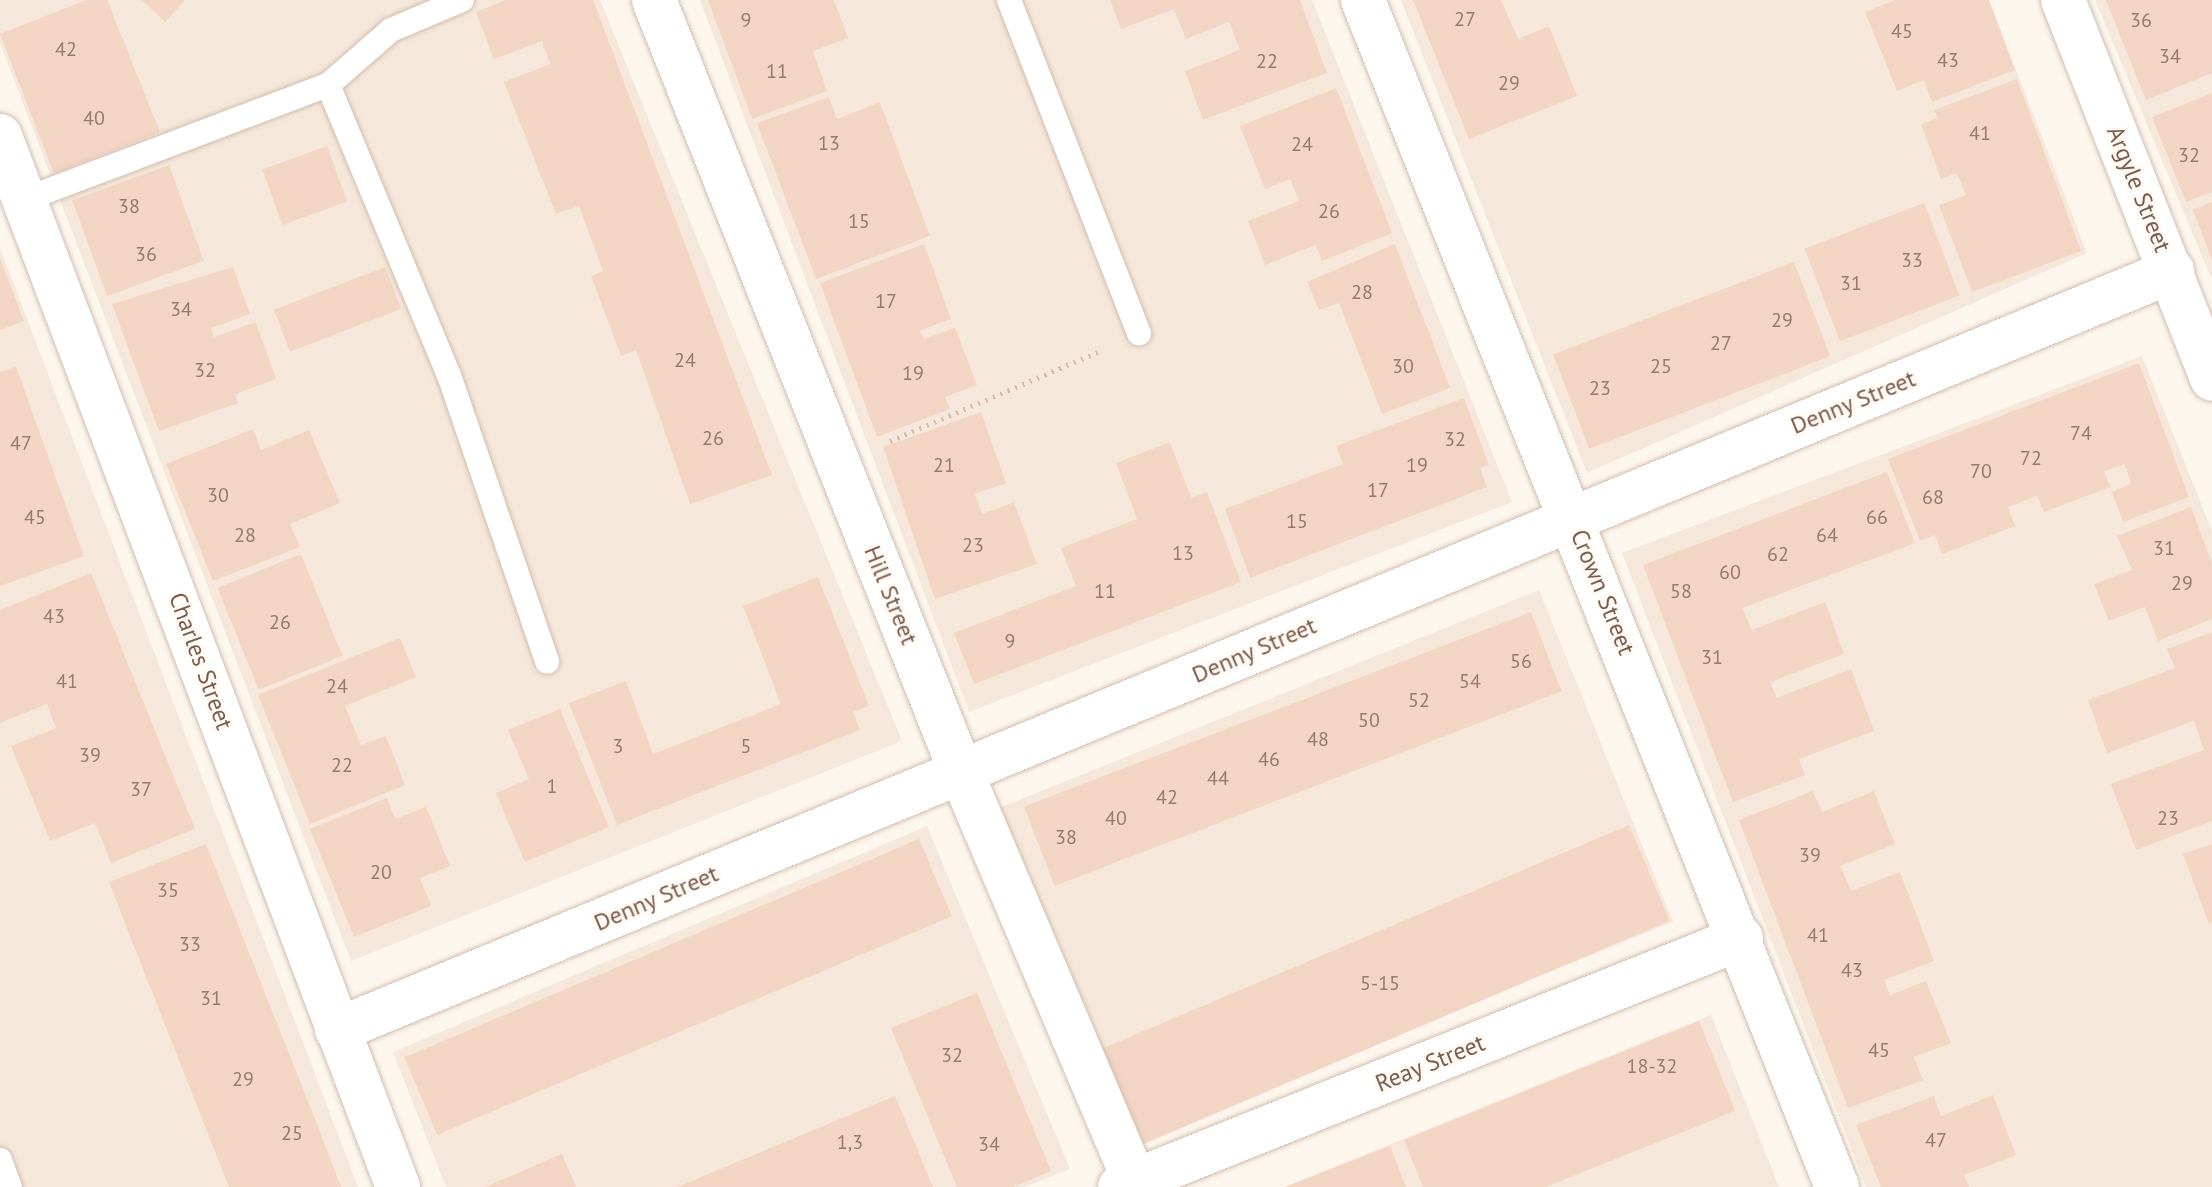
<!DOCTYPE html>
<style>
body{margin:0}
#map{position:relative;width:2212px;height:1187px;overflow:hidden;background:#fdf6ec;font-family:"PT Sans",sans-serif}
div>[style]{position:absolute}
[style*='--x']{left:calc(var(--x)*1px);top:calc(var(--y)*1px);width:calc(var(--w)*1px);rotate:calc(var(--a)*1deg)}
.residential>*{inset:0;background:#f5e8da;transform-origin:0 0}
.building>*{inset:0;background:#f3d5c3;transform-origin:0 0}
.path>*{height:5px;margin-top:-2.5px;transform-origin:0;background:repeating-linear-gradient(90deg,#d9b8a5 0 2px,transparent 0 8px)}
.roads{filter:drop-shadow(0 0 2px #d1beb0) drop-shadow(0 0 2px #d1beb0)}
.service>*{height:24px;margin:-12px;padding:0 12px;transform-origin:12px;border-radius:12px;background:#fff}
.minor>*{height:44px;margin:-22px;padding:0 22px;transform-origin:22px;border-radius:22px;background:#fff}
span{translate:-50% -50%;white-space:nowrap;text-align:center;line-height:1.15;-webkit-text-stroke:6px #fffaf3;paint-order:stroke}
.number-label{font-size:20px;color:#987a6a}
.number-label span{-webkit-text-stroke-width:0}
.street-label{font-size:24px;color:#7a5c4d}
</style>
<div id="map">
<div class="residential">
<i style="clip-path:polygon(0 0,600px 0,902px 741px,351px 961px,0 43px)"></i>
<i style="clip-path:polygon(700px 0,1312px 0,1512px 502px,969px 712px)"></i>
<i style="clip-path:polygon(1401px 0,1989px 0,2087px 253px,1587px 473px)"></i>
<i style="clip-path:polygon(2095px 0,2212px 0,2212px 280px)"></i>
<i style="clip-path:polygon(0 248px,358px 1187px,0 1187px)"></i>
<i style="clip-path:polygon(2142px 356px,2212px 531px,2212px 1187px,1866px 1187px,1622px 553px)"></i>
<i style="left:1539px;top:590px;width:358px;height:584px;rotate:68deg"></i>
<i style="clip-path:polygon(927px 826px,1070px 1169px,1025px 1187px,446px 1187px,393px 1052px)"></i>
<i style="clip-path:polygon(1711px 1015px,1779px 1187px,1284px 1187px)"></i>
</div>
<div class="building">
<i style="clip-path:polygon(86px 0,107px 0,160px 132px,54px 174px,0 34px)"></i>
<i style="clip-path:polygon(142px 0,185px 0,165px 22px)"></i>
<i style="clip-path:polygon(506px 0,593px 0,772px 475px,690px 504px,636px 350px,621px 356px,591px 276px,603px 271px,579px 206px,556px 214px,504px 82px,550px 64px,542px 41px,494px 59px,476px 12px)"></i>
<i style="clip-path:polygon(708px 0,834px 0,848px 38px,813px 51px,827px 91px,752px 119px)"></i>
<i style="clip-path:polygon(1110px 0,1300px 0,1327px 73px,1203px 120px,1185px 71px,1240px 50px,1229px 22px,1186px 39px,1174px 9px,1121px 29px)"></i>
<i style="clip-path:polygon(1413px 0,1501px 0,1518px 39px,1549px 26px,1577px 96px,1469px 139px)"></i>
<i style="clip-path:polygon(1895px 0,1989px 0,2015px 70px,1932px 102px,1924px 80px,1897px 91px,1865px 12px)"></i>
<i style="clip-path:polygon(2106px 0,2212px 0,2212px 73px,2146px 100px)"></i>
<i style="clip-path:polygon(2017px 79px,2081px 251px,1972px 292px,1939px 205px,1966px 195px,1957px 173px,1941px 179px,1921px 124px,1938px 118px,1934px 110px)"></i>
<i style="clip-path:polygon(1336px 88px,1392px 233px,1322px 261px,1316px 245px,1265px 265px,1248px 221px,1299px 201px,1290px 179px,1265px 189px,1240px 126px)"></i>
<i style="clip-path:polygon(2212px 93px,2212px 192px,2186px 202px,2152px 117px)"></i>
<i style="clip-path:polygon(829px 97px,837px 119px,880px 102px,930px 236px,816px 279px,757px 123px)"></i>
<i style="left:327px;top:146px;width:59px;height:69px;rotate:70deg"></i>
<i style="left:169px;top:165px;width:102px;height:103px;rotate:70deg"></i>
<i style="clip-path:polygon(2212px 202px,2212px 260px,2193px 210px)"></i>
<i style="left:1924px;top:203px;width:99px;height:128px;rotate:69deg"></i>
<i style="clip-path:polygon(924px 244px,951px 319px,920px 331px,924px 339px,955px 328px,977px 385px,945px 397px,950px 409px,877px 437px,820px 283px)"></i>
<i style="clip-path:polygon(1395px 244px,1450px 388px,1382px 414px,1339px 303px,1319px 310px,1307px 282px)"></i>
<i style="clip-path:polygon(0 258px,24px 321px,0 330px)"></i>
<i style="left:1794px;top:262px;width:101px;height:258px;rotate:69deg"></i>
<i style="clip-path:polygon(233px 267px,250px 314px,211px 328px,214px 337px,256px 322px,276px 379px,235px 394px,238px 403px,159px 431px,112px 304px)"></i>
<i style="left:385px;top:267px;width:45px;height:119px;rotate:69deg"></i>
<i style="clip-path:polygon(2139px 363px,2189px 497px,2123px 522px,2112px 492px,2131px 484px,2125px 464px,2104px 471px,2110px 487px,2044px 512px,2037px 496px,2008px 507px,2015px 526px,1979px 540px,1942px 554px,1935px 535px,1920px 541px,1888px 459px)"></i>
<i style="clip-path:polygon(16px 367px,84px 556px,0 586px,0 372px)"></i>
<i style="clip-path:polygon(1464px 398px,1489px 465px,1480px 468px,1487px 487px,1250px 578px,1225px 509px,1343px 464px,1336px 446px)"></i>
<i style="clip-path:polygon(981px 412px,1006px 483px,975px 494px,982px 514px,1014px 502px,1037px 564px,935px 599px,883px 447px)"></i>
<i style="clip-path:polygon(253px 429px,261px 450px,309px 430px,340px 503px,290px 524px,300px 547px,213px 581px,166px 464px)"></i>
<i style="clip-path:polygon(1170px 442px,1191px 498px,1207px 492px,1241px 582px,974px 684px,954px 633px,1076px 586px,1061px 548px,1137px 519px,1116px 463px)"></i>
<i style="clip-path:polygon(1887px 472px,1915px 543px,1742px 608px,1752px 630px,1825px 602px,1844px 654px,1771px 682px,1773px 689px,1777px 698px,1851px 669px,1874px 731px,1799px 759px,1805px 775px,1733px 802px,1643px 565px)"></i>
<i style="clip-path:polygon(2191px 507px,2212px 563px,2212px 619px,2158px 641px,2145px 607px,2109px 621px,2094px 584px,2132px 570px,2117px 536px)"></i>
<i style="left:301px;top:554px;width:110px;height:90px;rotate:68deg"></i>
<i style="clip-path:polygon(91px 573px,195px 829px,111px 863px,95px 823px,50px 841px,11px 746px,56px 728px,47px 704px,0 723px,0 610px)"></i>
<i style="clip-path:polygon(818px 577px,869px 706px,853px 712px,860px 730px,617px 825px,569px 703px,626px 681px,653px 754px,781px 704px,743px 606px)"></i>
<i style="left:1531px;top:612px;width:85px;height:543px;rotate:69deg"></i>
<i style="clip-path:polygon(2212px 632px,2212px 821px,2136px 850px,2111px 784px,2204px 750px,2194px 721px,2107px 753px,2088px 700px,2175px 668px,2167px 649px)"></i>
<i style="clip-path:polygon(400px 638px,416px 677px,345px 706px,361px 745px,386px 736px,405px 785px,310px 824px,258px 695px)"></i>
<i style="clip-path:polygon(560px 709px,609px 827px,525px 862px,496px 793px,529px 779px,508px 730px)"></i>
<i style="clip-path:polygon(1813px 791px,1822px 812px,1874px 791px,1895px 844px,1840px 866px,1851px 891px,1900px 872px,1934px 961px,1884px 980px,1890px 995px,1926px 981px,1951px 1043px,1914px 1057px,1923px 1080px,1848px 1108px,1739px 820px)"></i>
<i style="clip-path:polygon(387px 798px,395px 819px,426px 807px,450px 866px,420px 878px,431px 906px,354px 937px,310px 829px)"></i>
<i style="left:1629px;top:825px;width:104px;height:582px;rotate:67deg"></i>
<i style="left:919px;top:839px;width:84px;height:559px;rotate:67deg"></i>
<i style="clip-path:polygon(206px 844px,313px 1114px,341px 1187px,229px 1187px,130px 936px,109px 882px)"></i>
<i style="clip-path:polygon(2212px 844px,2212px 923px,2209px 924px,2183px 854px)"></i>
<i style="clip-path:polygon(977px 993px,1051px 1171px,1013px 1187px,957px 1187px,891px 1028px)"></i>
<i style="clip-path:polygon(1699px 1021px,1735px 1111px,1546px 1187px,1423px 1187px,1404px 1140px)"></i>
<i style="clip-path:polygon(1993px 1095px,2016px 1155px,1964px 1175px,1969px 1187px,1881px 1187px,1856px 1125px,1934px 1096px,1941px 1116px)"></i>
<i style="clip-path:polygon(895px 1096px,933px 1187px,677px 1187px)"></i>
<i style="clip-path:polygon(1390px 1146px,1406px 1187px,1285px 1187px)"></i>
<i style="clip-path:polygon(562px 1154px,576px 1187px,485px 1187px)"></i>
</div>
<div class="path">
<i style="--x:890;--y:441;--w:226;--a:-23.2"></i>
</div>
<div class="roads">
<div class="service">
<i style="--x:1009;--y:0;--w:358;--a:68.7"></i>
<i style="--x:328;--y:85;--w:314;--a:67.4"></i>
<i style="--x:449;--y:375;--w:303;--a:71.1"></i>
<i style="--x:26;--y:199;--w:323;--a:-20.7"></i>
<i style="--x:328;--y:85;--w:84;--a:-41.1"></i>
<i style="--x:391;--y:30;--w:77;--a:-22.9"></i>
<i style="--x:0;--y:1160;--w:29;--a:70"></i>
</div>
<div class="minor">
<i style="--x:654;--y:0;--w:831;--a:68.31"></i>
<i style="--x:961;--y:772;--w:451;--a:67"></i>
<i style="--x:1363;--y:0;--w:1278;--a:68.23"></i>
<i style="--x:2063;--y:0;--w:407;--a:68.5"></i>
<i style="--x:0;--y:136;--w:1124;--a:69.26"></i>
<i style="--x:337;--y:1030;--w:1986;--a:-22.47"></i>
<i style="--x:1120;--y:1187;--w:669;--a:-21.85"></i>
</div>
</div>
<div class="number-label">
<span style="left:1465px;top:19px">27</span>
<span style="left:746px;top:20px">9</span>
<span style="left:2141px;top:20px">36</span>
<span style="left:1902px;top:31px">45</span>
<span style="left:66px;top:49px">42</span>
<span style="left:2170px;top:56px">34</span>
<span style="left:1948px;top:60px">43</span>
<span style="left:1267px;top:61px">22</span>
<span style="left:777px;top:71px">11</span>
<span style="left:1509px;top:83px">29</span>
<span style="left:94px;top:118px">40</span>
<span style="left:1980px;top:133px">41</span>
<span style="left:829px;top:143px">13</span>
<span style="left:1302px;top:144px">24</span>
<span style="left:2189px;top:155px">32</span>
<span style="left:129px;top:206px">38</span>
<span style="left:1329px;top:211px">26</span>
<span style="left:859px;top:221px">15</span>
<span style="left:146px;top:254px">36</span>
<span style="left:1912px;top:260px">33</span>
<span style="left:1851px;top:283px">31</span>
<span style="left:1362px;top:292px">28</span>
<span style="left:886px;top:301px">17</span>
<span style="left:181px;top:309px">34</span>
<span style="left:1782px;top:320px">29</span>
<span style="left:1721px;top:343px">27</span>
<span style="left:685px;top:360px">24</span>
<span style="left:1403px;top:366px">30</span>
<span style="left:1661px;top:366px">25</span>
<span style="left:205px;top:370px">32</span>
<span style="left:913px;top:373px">19</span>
<span style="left:1600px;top:388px">23</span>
<span style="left:2081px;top:433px">74</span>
<span style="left:713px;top:438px">26</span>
<span style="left:1455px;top:439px">32</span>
<span style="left:21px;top:443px">47</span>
<span style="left:2031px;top:458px">72</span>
<span style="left:944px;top:465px">21</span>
<span style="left:1417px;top:465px">19</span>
<span style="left:1981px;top:471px">70</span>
<span style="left:1378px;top:490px">17</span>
<span style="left:218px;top:495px">30</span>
<span style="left:1933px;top:497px">68</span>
<span style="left:35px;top:517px">45</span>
<span style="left:1877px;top:517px">66</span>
<span style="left:1297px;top:521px">15</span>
<span style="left:245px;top:535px">28</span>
<span style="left:1827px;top:535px">64</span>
<span style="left:973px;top:545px">23</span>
<span style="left:2164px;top:548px">31</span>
<span style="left:1183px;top:553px">13</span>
<span style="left:1778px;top:554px">62</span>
<span style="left:1730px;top:572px">60</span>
<span style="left:2182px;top:583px">29</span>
<span style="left:1105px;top:591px">11</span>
<span style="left:1681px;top:591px">58</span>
<span style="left:54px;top:616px">43</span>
<span style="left:280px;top:622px">26</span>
<span style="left:1010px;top:641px">9</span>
<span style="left:1712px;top:657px">31</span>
<span style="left:1521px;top:661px">56</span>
<span style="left:67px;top:681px">41</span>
<span style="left:1470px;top:681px">54</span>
<span style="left:337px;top:686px">24</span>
<span style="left:1419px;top:700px">52</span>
<span style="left:1369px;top:720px">50</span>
<span style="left:1318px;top:739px">48</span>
<span style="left:618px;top:746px">3</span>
<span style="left:746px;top:746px">5</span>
<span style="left:90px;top:755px">39</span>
<span style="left:1269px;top:759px">46</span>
<span style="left:342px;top:765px">22</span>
<span style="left:1218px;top:778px">44</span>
<span style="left:552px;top:786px">1</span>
<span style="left:141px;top:789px">37</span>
<span style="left:1167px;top:797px">42</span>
<span style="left:1116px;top:818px">40</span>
<span style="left:2168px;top:818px">23</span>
<span style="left:1066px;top:837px">38</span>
<span style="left:1810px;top:855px">39</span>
<span style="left:381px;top:872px">20</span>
<span style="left:168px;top:890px">35</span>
<span style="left:1818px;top:935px">41</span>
<span style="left:190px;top:944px">33</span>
<span style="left:1852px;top:970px">43</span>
<span style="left:1380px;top:983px">5-15</span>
<span style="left:211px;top:998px">31</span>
<span style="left:1879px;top:1050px">45</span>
<span style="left:952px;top:1055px">32</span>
<span style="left:1652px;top:1066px">18-32</span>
<span style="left:243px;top:1079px">29</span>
<span style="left:292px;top:1133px">25</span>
<span style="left:1936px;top:1140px">47</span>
<span style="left:850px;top:1142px">1,3</span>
<span style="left:989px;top:1144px">34</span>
</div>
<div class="street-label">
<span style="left:2139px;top:189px;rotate:68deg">Argyle Street</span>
<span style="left:1853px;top:402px;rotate:-22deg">Denny Street</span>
<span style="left:1603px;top:592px;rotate:68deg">Crown Street</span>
<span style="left:891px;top:595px;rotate:68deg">Hill Street</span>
<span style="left:1254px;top:650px;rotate:-23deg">Denny Street</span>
<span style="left:201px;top:661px;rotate:70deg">Charles Street</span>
<span style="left:656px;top:898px;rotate:-23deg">Denny Street</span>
<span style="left:1430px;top:1063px;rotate:-22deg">Reay Street</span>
</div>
</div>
